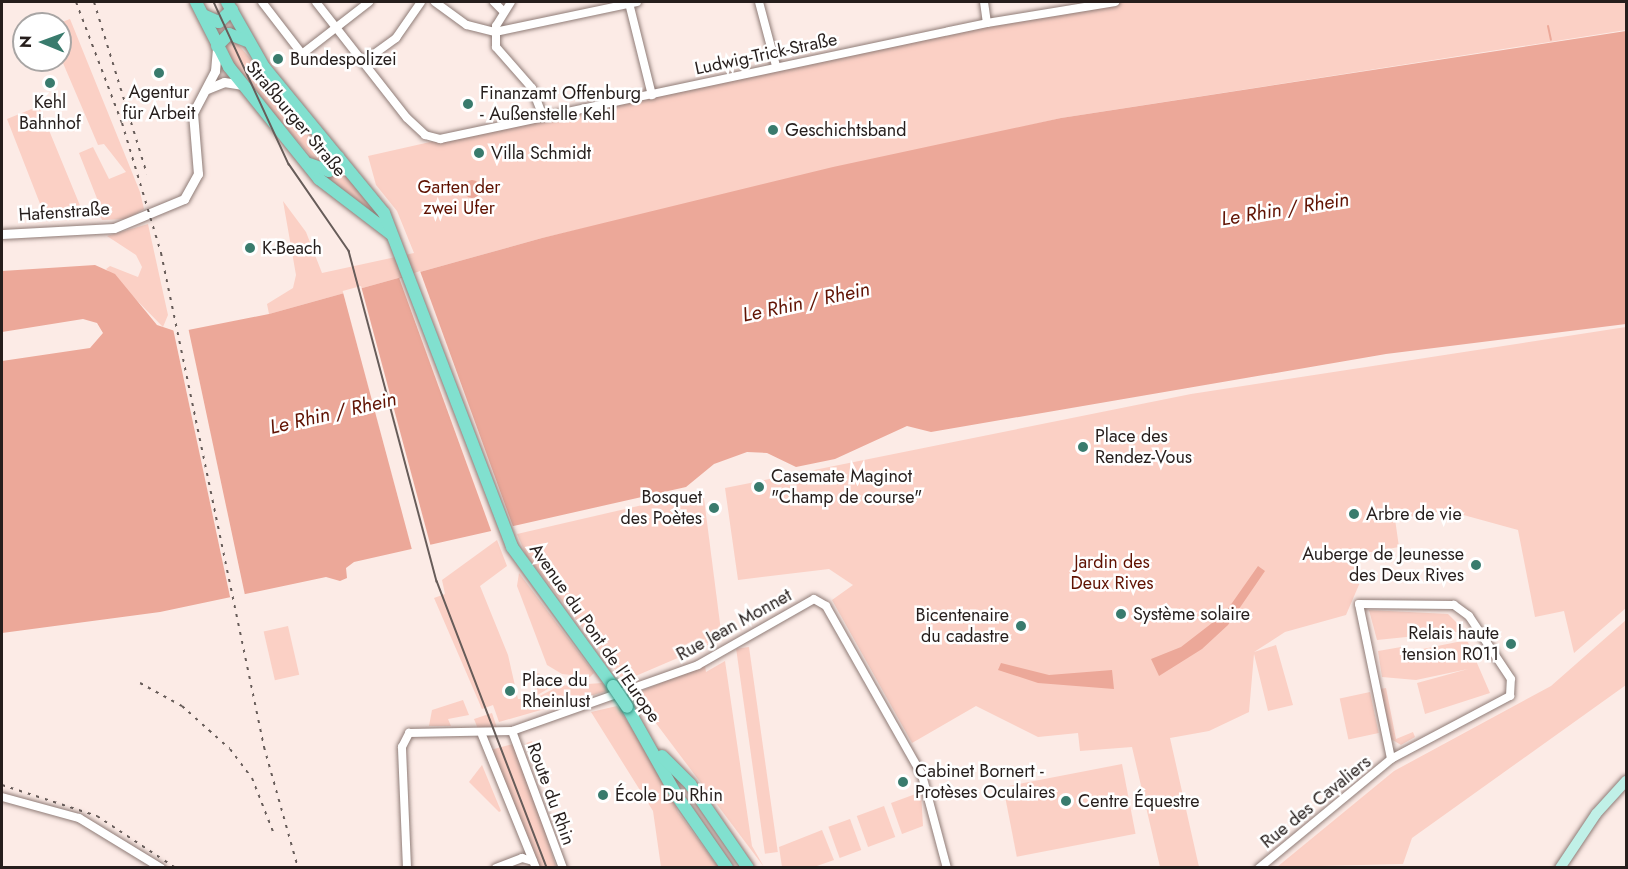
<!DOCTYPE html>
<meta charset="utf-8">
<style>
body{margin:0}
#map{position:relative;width:1628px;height:869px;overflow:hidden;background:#fcebe6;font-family:Jost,sans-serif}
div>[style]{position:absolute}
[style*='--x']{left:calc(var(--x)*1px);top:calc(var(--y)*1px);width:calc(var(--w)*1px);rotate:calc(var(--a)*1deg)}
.green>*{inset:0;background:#fbd0c5;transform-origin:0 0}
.water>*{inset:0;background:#eca899}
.round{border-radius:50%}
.pier>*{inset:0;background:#fcebe6;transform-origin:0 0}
.stream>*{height:2px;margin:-1px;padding:0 1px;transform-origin:1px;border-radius:1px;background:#eca899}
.roads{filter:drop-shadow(0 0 2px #8f7c77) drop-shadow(0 0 2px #8f7c77)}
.minor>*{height:8px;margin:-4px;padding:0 4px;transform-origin:4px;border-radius:4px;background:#fff}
.tertiary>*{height:9px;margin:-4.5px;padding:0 4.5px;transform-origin:4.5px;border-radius:4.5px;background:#fff}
.secondary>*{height:10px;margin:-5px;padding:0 5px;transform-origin:5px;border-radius:5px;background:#c0f0e7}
.primary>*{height:12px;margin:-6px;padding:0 6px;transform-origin:6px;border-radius:6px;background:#81e0cf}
.tram>*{height:1.5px;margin:-0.75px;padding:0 0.75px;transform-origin:0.75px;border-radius:0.75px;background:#675c59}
.rail>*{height:2px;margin-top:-1px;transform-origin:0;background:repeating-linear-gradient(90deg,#675c59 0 3px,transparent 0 9px)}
.bridges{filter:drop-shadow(0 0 2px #2b8f7c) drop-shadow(0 0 2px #2b8f7c)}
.primary-bridge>*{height:12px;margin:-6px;padding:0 6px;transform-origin:6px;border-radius:6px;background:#81e0cf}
.dots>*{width:16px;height:16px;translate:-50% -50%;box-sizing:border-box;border:3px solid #fff;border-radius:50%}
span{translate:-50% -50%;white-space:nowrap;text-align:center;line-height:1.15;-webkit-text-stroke:5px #fff;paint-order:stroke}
.street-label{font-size:18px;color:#261e1c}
.poi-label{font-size:18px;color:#261e1c}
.left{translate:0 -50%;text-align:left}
.right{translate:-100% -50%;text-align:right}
.park-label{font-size:18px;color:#601202}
.water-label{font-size:20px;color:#601202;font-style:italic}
.frame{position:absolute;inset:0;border:3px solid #261e1c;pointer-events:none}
.north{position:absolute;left:12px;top:12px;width:60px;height:60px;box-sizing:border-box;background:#fff;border:2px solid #a8a5a4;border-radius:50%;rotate:271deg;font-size:16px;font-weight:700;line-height:24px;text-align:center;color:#261e1c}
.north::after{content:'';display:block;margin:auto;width:21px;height:27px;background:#397b6d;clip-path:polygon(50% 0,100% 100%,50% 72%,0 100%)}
</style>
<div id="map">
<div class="green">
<i style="clip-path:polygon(1111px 2px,1626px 2px,1626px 30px,1061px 118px,542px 238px,269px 314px,267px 304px,293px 288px,296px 275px,283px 201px,306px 232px,322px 273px,414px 253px,397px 211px,376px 185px,368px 156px,585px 107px)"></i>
<i style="clip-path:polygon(70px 19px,140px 192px,144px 209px,127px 219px,102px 220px,94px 203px,98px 201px,79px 153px,93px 147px,109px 179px,126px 172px,104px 144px,98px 145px,60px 56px,63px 43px,57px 24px)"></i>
<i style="clip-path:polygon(225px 40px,236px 42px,291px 106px,333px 157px,331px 166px,318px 164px,252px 89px,231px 62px)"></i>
<i style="clip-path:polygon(39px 106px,81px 208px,86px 207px,83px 216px,44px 214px,7px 119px)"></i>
<i style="clip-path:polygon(341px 168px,377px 213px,376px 214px,324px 176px)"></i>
<i style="clip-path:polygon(148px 224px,168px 315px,163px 327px,106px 269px,110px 266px,138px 277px,142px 267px,136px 255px,107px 236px)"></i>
<i style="clip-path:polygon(1626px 327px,1626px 608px,1574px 653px,1564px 611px,1535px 617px,1518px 530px,1449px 511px,1395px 519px,1399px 547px,1355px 555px,1361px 580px,1346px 615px,1285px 632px,1254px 652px,1276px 645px,1293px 705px,1268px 711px,1254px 654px,1249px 712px,1209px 731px,1170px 738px,1199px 867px,1160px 867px,1132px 747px,1080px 751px,1078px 733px,1038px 737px,976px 706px,912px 743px,832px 600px,853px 585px,829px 569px,738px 580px,725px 488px,1191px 394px)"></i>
<i style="clip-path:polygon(703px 491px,722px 639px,624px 681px,526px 555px,517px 534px)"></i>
<i style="clip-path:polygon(497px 540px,507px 566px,480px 586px,508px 655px,518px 699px,534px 699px,559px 686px,602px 683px,607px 691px,499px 722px,493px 705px,482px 709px,434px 598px,445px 594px,442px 580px)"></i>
<i style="clip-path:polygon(519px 573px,594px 673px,590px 677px,562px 674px,547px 665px,517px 586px)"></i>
<i style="clip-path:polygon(1369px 610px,1448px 614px,1465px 631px,1377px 640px)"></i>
<i style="clip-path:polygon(1626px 620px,1626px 685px,1412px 838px,1403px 864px,1277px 867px,1394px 771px,1551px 686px)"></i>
<i style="left:288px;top:626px;width:50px;height:25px;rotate:77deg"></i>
<i style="clip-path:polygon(1467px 640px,1490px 693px,1425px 714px,1417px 683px,1468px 669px,1416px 680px,1382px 677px,1378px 651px,1407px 646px,1408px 652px)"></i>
<i style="left:749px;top:647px;width:207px;height:13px;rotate:82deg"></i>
<i style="clip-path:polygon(725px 661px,752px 846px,764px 867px,637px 698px,642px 698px,641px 691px,705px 665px,706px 672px)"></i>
<i style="clip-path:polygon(538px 673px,558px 683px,534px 697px,536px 675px)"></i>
<i style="clip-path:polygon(1386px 688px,1396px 739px,1413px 732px,1415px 737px,1401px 745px,1391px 739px,1380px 689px)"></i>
<i style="left:1370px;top:692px;width:42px;height:31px;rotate:78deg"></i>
<i style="clip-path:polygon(463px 700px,469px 715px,448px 719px,451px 726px,429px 726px,432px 710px)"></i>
<i style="clip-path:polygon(617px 706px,662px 774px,678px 812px,718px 867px,661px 867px,653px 811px,591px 712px)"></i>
<i style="clip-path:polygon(492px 713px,497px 728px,478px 729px,474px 719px)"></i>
<i style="left:532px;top:741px;width:36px;height:6px;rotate:71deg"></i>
<i style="clip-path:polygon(513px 744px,530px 782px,556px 867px,539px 867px,490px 750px)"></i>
<i style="left:1122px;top:764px;width:71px;height:121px;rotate:79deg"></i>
<i style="clip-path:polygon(482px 765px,501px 811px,499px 812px,469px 782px)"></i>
<i style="clip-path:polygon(921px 792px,923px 826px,902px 834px,891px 803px)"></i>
<i style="left:884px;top:806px;width:33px;height:29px;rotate:70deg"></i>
<i style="left:850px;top:819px;width:33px;height:23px;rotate:70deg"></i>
<i style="clip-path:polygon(822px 830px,834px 860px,814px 867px,782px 867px,779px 847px)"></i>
</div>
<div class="water">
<i style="clip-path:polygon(1626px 31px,1626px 324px,1386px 354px,931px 432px,907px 426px,835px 459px,796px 467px,767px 453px,747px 452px,714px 464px,686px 487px,354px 562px,346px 568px,347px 578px,340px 581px,326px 577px,160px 612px,2px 633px,2px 361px,90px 348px,103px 333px,97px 323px,83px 319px,2px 332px,2px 271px,95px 265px,115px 274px,157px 325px,178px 332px,269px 314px,542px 238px,833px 167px,1061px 118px)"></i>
<i class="round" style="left:463px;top:180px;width:18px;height:18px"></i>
<i style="clip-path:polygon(1258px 566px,1265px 571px,1228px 625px,1202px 649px,1159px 676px,1151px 659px,1181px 647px,1225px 613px)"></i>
<i style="clip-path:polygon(1001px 663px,1049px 675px,1112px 670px,1114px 689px,1038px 683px,998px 670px)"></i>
</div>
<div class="pier">
<i style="left:420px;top:271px;width:276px;height:22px;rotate:70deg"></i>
<i style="left:361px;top:286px;width:272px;height:19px;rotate:75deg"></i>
<i style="left:188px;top:327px;width:276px;height:15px;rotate:78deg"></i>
</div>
<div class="stream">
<i style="--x:1548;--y:26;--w:14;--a:78"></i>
</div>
<div class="roads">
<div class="minor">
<i style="--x:262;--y:2;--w:66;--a:52.4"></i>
<i style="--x:302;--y:54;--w:85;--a:-37.8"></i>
<i style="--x:316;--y:2;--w:147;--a:51.9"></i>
<i style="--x:407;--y:118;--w:25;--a:43"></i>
<i style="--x:425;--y:135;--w:16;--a:15"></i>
<i style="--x:440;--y:139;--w:559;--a:-11.97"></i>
<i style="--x:987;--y:23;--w:130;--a:-9.3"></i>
<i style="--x:435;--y:2;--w:39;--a:36"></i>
<i style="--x:467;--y:25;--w:29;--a:14"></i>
<i style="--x:495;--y:32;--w:145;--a:-11.9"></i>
<i style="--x:494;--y:2;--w:14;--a:45"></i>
<i style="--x:511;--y:2;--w:28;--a:122"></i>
<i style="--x:496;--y:26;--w:21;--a:90"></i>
<i style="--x:496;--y:47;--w:55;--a:48.7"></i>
<i style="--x:532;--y:88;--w:31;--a:69"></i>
<i style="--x:759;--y:2;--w:66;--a:75.1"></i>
<i style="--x:984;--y:2;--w:21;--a:82"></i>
<i style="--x:629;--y:3;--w:95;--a:76"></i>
<i style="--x:363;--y:62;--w:41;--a:-36"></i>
<i style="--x:396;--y:38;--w:44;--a:-55.2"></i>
<i style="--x:512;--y:731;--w:146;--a:69.6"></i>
<i style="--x:482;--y:735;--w:144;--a:67.9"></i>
<i style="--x:2;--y:797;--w:80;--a:15.3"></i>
<i style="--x:79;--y:818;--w:96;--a:31.4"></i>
<i style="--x:407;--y:868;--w:121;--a:-92.4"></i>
<i style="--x:402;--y:747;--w:16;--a:-63"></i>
<i style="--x:409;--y:733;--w:103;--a:-1.1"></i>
<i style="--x:512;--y:731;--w:197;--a:-19.5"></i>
<i style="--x:698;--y:665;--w:133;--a:-29.6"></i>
<i style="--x:814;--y:599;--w:14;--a:30"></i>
<i style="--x:826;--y:606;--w:194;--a:60.4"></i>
<i style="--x:922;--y:775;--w:96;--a:75"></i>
<i style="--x:496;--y:868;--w:28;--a:-21"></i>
<i style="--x:522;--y:858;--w:11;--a:15"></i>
<i style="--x:1259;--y:868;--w:171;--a:-39.5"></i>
<i style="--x:1391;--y:759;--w:135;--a:-27.9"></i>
<i style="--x:1510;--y:696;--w:17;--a:-87"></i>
<i style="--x:1511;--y:679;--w:76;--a:-123.7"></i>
<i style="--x:1469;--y:616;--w:19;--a:-144"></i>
<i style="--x:1454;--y:605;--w:95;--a:-179.4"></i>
<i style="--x:1359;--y:604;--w:158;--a:78.3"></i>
</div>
<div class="tertiary">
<i style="--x:207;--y:89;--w:18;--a:-22"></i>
<i style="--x:224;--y:82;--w:19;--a:9"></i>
<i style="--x:2;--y:234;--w:112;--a:-3.1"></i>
<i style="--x:114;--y:228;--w:76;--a:-22.5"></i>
<i style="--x:184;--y:199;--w:29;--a:-61"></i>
<i style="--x:198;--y:174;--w:61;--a:-94.7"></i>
<i style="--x:193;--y:113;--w:47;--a:-62.4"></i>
<i style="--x:215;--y:71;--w:25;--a:-85"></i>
</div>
<div class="secondary">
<i style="--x:1560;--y:868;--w:65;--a:-56.3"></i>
<i style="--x:1596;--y:814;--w:45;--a:-47.7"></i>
</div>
<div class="primary">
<i style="--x:196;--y:2;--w:73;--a:63.1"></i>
<i style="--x:229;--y:67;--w:144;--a:51.2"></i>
<i style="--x:319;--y:179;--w:91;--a:37.4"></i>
<i style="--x:227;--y:2;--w:75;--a:60.4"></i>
<i style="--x:264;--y:67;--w:189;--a:50.6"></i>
<i style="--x:384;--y:213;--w:358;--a:69"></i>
<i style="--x:512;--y:547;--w:172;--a:54"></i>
<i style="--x:203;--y:15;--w:17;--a:24"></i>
<i style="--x:219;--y:22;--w:18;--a:-43"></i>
<i style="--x:217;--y:46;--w:17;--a:-45"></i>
<i style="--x:229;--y:34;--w:19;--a:21"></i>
<i style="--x:309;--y:164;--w:21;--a:19"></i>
<i style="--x:329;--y:171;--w:17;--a:-57"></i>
<i style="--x:627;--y:707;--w:102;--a:60.7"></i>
<i style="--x:677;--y:796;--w:88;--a:55.2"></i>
<i style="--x:662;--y:756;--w:40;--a:45"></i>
<i style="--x:690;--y:784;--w:102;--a:55.4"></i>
</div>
</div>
<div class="tram">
<i style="--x:214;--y:2;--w:179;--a:65.2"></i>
<i style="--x:289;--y:164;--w:106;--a:55.4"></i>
<i style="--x:349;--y:251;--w:342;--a:75.1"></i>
<i style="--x:437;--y:581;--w:307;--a:69"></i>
</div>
<div class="rail">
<i style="--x:76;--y:2;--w:129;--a:69.2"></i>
<i style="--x:122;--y:123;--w:136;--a:73.3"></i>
<i style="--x:161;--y:253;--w:505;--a:78.22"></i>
<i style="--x:264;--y:747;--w:126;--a:74.3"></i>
<i style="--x:94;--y:2;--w:180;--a:72.9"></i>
<i style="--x:140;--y:683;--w:48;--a:28.7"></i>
<i style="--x:182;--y:706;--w:64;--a:41.9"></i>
<i style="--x:230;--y:749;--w:36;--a:53"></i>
<i style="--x:252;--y:778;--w:60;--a:68.6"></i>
<i style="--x:2;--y:785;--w:100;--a:18.1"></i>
<i style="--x:97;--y:816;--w:95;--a:33.4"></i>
</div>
<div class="bridges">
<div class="primary-bridge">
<i style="--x:613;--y:686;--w:25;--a:56"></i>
</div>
</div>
<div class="dots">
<i style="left:278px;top:59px;background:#397b6d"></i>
<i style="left:159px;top:73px;background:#397b6d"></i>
<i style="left:50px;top:83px;background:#397b6d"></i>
<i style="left:468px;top:104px;background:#397b6d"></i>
<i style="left:773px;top:130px;background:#397b6d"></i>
<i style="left:479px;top:153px;background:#397b6d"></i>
<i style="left:250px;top:248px;background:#397b6d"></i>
<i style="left:1083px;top:447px;background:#397b6d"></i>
<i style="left:759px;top:487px;background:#397b6d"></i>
<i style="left:714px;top:508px;background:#397b6d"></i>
<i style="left:1354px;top:514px;background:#397b6d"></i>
<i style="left:1476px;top:565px;background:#397b6d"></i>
<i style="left:1121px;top:614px;background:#397b6d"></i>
<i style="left:1021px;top:626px;background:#397b6d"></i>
<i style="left:1511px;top:644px;background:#397b6d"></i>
<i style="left:510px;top:691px;background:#397b6d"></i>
<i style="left:903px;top:782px;background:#397b6d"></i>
<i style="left:603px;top:795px;background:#397b6d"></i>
<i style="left:1066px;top:801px;background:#397b6d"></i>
</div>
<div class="street-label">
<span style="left:766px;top:54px;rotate:-12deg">Ludwig-Trick-Straße</span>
<span style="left:296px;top:119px;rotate:50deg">Straßburger Straße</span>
<span style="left:64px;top:212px;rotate:-4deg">Hafenstraße</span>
<span style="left:734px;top:625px;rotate:-29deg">Rue Jean Monnet</span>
<span style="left:595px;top:633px;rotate:55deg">Avenue du Pont de l'Europe</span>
<span style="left:551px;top:794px;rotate:70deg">Route du Rhin</span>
<span style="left:1316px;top:802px;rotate:-39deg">Rue des Cavaliers</span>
</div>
<div class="poi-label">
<span class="left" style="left:290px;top:59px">Bundespolizei</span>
<span style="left:159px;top:103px">Agentur<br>für Arbeit</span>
<span class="left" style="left:480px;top:104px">Finanzamt Offenburg<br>- Außenstelle Kehl</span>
<span style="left:50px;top:113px">Kehl<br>Bahnhof</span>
<span class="left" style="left:785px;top:130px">Geschichtsband</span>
<span class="left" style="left:491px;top:153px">Villa Schmidt</span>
<span class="left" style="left:262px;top:248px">K-Beach</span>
<span class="left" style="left:1095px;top:447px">Place des<br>Rendez-Vous</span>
<span class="left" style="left:771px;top:487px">Casemate Maginot<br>"Champ de course"</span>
<span class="right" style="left:702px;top:508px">Bosquet<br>des Poètes</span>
<span class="left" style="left:1366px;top:514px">Arbre de vie</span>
<span class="right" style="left:1464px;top:565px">Auberge de Jeunesse<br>des Deux Rives</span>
<span class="left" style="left:1133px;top:614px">Système solaire</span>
<span class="right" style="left:1009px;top:626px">Bicentenaire<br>du cadastre</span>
<span class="right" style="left:1499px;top:644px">Relais haute<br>tension R011</span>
<span class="left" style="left:522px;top:691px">Place du<br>Rheinlust</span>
<span class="left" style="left:915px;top:782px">Cabinet Bornert -<br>Protèses Oculaires</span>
<span class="left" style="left:615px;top:795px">École Du Rhin</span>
<span class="left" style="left:1078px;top:801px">Centre Équestre</span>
</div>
<div class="park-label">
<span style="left:459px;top:198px">Garten der<br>zwei Ufer</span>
<span style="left:1112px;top:573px">Jardin des<br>Deux Rives</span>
</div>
<div class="water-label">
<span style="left:1285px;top:209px;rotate:-9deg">Le Rhin / Rhein</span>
<span style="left:806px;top:302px;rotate:-12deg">Le Rhin / Rhein</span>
<span style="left:333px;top:413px;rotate:-13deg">Le Rhin / Rhein</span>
</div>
<div class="frame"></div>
<div class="north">N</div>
</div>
